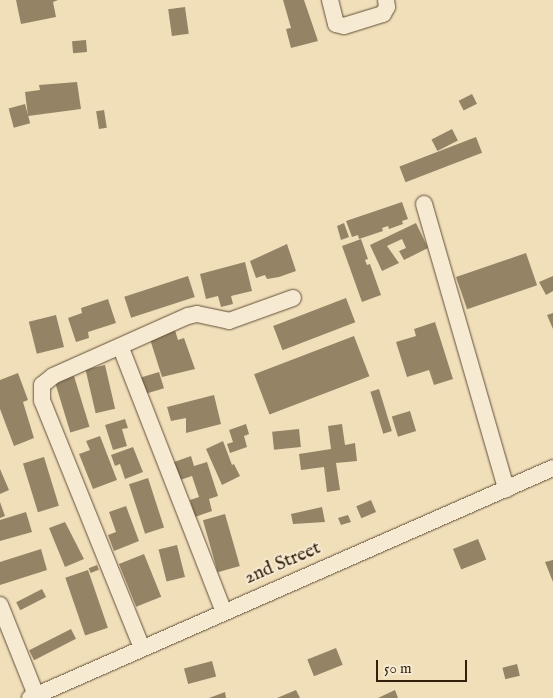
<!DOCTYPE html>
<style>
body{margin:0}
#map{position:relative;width:553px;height:698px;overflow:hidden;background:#f1dfba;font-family:"IM FELL English",serif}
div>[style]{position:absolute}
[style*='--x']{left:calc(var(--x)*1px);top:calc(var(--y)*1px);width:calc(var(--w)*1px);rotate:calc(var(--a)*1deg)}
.building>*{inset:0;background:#958366;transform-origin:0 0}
.roads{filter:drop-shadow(0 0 1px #624f38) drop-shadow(0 0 1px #624f38)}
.minor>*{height:16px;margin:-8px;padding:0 8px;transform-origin:8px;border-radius:8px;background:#f6ead2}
span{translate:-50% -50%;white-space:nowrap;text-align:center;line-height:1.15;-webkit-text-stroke:4px #f6ead2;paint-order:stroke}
.street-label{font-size:19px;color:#321f0c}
.scale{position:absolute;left:376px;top:660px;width:91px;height:22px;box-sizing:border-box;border:2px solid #321f0c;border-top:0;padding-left:6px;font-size:15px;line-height:18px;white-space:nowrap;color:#321f0c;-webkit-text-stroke:4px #f6ead2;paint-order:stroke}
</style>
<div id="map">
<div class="building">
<i style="clip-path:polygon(16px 0,58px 0,53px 2px,56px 17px,21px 24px)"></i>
<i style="clip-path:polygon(283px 0,304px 0,318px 41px,291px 48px,286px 29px,291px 28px)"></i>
<i style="left:185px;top:7px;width:27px;height:17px;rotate:82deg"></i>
<i style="left:86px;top:40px;width:12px;height:14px;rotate:85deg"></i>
<i style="clip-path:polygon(77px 82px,81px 109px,28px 116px,25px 92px,40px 90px,39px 85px)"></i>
<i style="left:472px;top:94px;width:11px;height:15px;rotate:63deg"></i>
<i style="left:25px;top:104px;width:20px;height:17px;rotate:75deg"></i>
<i style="left:104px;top:110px;width:18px;height:8px;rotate:81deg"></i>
<i style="left:452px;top:129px;width:13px;height:23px;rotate:63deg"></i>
<i style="left:476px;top:137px;width:17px;height:82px;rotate:69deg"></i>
<i style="clip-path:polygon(402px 202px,408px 219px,402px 221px,403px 224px,389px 229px,388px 226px,382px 228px,383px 231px,359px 239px,358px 235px,352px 237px,346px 221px)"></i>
<i style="clip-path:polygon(344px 223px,349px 237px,341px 240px,337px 226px)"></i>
<i style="clip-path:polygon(416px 223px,428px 248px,404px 260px,399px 251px,406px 248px,402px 239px,387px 246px,399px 263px,382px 271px,370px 245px)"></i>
<i style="clip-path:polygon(361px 239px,368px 259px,365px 260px,367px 265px,370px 264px,381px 295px,362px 302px,342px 246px)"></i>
<i style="clip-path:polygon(287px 244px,296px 271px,279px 277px,267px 279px,265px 275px,256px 278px,250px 261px)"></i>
<i style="left:526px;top:253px;width:34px;height:74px;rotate:71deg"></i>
<i style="clip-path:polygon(245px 262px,252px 291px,231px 296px,233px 304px,221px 307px,218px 296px,206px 299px,200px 274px)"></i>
<i style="left:188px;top:276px;width:22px;height:67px;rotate:72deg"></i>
<i style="clip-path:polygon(553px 276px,553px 291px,546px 295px,539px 282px)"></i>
<i style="left:346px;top:298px;width:26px;height:78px;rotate:69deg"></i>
<i style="clip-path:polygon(108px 299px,116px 323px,88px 332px,89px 338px,76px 342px,68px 318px,82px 313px,81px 308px)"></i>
<i style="clip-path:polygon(553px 313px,553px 329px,547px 315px)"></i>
<i style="left:56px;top:315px;width:33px;height:28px;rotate:76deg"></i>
<i style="clip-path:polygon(435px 322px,453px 379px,434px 385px,429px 370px,407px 377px,396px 342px,416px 336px,414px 329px)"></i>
<i style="clip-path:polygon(174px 327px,178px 340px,184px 338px,195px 369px,162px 377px,149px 336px)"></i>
<i style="left:354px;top:336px;width:43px;height:107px;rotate:69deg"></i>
<i style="left:105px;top:365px;width:45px;height:20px;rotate:77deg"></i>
<i style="left:159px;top:372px;width:17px;height:19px;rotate:73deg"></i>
<i style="clip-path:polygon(18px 373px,28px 400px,23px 402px,34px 438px,14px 446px,0 409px,0 380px)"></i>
<i style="left:74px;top:376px;width:53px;height:20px;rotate:73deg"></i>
<i style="left:379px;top:389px;width:44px;height:9px;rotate:73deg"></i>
<i style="clip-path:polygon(214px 395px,221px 424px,186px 433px,186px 418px,171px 421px,167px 407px)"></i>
<i style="left:410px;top:411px;width:21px;height:19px;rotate:73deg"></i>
<i style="clip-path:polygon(125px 419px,128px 428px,122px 429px,127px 446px,113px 450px,105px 425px)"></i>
<i style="clip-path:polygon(246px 424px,249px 434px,244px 436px,247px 447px,230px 453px,227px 444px,233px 442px,229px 430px)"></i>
<i style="clip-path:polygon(342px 424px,345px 445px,355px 443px,357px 461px,336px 463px,340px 490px,327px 492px,324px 467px,301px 470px,299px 454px,331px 449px,328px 426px)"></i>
<i style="left:299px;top:429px;width:18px;height:27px;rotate:84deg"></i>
<i style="clip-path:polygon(100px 436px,117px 480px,93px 489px,79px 454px,90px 450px,86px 441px)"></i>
<i style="clip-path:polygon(223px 441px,232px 465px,234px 464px,240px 476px,222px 485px,206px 449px)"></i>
<i style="clip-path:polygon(133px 447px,143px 472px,125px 479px,120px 464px,115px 466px,111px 455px)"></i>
<i style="clip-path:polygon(191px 456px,194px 466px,207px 462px,218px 496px,209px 499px,212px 511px,195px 517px,190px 500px,199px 497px,192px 476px,180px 480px,174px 462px)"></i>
<i style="left:44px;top:457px;width:51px;height:22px;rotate:73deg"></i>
<i style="clip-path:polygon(0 469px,9px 490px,0 494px)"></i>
<i style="left:148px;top:478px;width:52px;height:20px;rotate:72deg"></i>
<i style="left:371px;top:500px;width:13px;height:16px;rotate:67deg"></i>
<i style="clip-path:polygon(0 502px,5px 516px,0 518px)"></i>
<i style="clip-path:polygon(126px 506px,139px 541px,114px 551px,108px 535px,116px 532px,109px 512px)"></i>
<i style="clip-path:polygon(322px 507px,325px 522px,293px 524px,291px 514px)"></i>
<i style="clip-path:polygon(26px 512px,32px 532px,0 541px,0 520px)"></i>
<i style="left:225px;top:514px;width:54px;height:23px;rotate:74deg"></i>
<i style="clip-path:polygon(348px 515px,351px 522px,341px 525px,338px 518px)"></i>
<i style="clip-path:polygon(65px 522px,84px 559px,65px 567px,49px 528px)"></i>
<i style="left:478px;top:539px;width:22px;height:27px;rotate:68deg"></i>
<i style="left:177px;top:545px;width:33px;height:19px;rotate:76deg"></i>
<i style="clip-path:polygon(41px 549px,47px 570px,0 585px,0 562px)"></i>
<i style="left:144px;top:554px;width:46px;height:27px;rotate:68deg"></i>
<i style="clip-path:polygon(553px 560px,553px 582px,545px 562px)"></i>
<i style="left:97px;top:565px;width:5px;height:9px;rotate:68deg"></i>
<i style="left:88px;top:570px;width:61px;height:24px;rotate:71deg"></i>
<i style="left:42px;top:589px;width:9px;height:29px;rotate:63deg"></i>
<i style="left:71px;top:629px;width:11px;height:47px;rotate:63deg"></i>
<i style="left:336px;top:648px;width:18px;height:31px;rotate:68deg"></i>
<i style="left:212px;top:661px;width:16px;height:29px;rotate:75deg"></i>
<i style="left:517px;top:664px;width:12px;height:15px;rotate:76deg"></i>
<i style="clip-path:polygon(296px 690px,300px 698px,277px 698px)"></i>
<i style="clip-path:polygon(395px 690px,398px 698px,378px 698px)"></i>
<i style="clip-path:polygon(225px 692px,226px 698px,209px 698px)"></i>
</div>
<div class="roads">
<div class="minor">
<i style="--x:330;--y:0;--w:25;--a:76"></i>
<i style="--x:336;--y:24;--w:8;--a:14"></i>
<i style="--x:344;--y:26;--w:41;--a:-17.1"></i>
<i style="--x:383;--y:14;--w:8;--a:-60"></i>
<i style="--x:387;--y:7;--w:7;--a:-98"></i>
<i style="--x:424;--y:204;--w:297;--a:73.9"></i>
<i style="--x:121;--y:348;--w:283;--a:68.7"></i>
<i style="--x:0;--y:605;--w:97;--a:68.2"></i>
<i style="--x:142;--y:648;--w:266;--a:-112"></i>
<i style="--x:42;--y:401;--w:16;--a:-90"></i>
<i style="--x:42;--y:385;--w:14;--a:-39"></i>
<i style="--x:53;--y:376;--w:148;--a:-24"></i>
<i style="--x:188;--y:316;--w:9;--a:-13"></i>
<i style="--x:197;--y:314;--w:33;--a:12"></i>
<i style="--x:229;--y:321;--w:68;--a:-19.8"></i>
<i style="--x:30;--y:698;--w:571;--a:-23.74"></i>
</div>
</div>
<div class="street-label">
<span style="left:283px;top:564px;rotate:-23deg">2nd Street</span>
</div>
<div class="scale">50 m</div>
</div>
